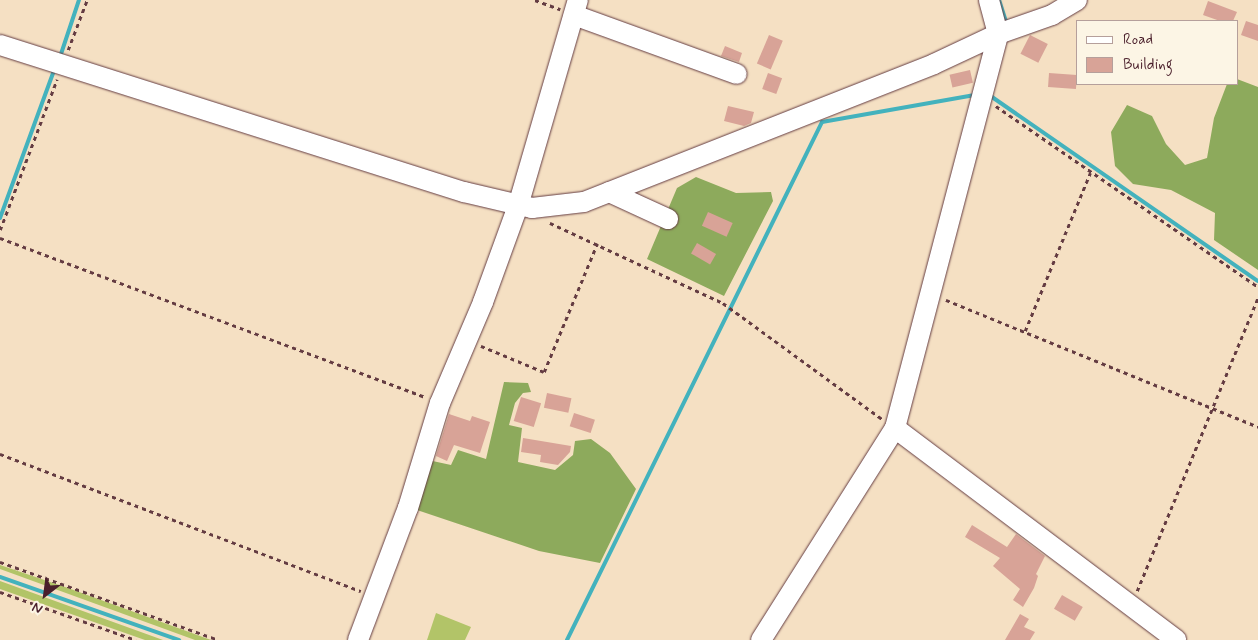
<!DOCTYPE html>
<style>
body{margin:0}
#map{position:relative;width:1258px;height:640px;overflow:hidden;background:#f5e0c3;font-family:Mynerve,sans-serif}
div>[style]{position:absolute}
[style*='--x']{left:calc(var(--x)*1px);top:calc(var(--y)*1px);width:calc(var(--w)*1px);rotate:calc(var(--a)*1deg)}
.green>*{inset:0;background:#b2c468}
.forest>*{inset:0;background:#8daa5c}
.stream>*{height:4px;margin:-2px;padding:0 2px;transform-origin:2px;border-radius:2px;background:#43b2bd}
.building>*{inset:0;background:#d8a397;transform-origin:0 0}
.path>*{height:2.5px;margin-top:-1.25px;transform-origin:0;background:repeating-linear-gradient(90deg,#643c42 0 4px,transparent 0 8px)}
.roads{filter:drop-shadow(0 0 1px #643c42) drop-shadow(0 0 1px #643c42)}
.minor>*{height:20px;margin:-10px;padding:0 10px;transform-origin:10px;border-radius:10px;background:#fff}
span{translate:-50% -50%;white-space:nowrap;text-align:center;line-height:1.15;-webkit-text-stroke:5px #fcf5e5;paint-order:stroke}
.legend{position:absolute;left:1076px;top:20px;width:162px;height:65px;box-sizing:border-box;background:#fcf5e5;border:1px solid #b59f9b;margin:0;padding:6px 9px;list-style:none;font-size:15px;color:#4a1f2b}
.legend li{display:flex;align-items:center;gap:10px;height:25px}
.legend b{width:25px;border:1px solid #b59f9b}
.north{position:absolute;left:20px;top:570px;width:50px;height:50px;-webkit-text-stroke:4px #fcf5e5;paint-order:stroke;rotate:210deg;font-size:14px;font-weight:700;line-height:20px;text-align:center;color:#4a1f2b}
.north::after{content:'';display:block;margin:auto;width:18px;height:22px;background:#4a1f2b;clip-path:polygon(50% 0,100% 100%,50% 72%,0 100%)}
</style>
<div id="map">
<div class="green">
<i style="clip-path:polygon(0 565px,68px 588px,211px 640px,195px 640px,0 569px)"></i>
<i style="clip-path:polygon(0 581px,80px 610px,163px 640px,145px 640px,0 589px)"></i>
<i style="clip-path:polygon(436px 613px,471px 627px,465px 640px,427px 640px)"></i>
</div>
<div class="forest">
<i style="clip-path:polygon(1237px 79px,1258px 87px,1258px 270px,1214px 240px,1215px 213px,1171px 190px,1133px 184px,1115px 166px,1111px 132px,1127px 105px,1152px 116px,1166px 144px,1185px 165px,1207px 158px,1214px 118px,1227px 84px,1237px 84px)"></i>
<i style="clip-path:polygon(696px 177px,736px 193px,771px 192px,773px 201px,724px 296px,647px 259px,677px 188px)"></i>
<i style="clip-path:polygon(504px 382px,528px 383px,531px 392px,523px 393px,515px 403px,509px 425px,522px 428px,518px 462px,555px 470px,573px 455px,575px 441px,591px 439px,610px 453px,636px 489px,600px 563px,539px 551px,414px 509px,428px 460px,451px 465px,458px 450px,486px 459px)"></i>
</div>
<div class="stream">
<i style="--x:999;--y:0;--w:26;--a:72"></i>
<i style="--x:60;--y:57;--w:60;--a:-71.6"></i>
<i style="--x:987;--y:97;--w:5;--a:0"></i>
<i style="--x:992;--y:97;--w:323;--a:34.7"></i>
<i style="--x:0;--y:218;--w:160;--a:-69.9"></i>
<i style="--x:0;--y:577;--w:190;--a:19.4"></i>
<i style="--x:567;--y:640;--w:577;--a:-63.79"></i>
<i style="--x:822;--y:122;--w:155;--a:-10"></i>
</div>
<div class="building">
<i style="clip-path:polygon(1208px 1px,1237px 12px,1233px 21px,1220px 21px,1203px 15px)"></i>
<i style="clip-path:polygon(1246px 21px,1258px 25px,1258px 41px,1241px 35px)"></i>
<i style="left:769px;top:35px;width:15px;height:31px;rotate:23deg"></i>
<i style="left:1030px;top:35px;width:20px;height:21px;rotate:27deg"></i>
<i style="clip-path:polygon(725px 46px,742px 53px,739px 62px,721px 56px)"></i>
<i style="left:970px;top:70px;width:13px;height:21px;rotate:77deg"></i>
<i style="left:768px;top:73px;width:15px;height:17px;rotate:20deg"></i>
<i style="left:1049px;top:73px;width:28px;height:14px;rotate:4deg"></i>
<i style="clip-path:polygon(728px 106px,754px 112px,751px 123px,744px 126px,724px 121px)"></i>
<i style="left:708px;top:212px;width:27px;height:15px;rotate:24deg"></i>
<i style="left:697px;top:243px;width:22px;height:12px;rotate:30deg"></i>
<i style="left:547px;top:393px;width:25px;height:15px;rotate:12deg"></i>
<i style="left:521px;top:397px;width:21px;height:25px;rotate:17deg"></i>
<i style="left:574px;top:413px;width:22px;height:14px;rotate:18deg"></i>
<i style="clip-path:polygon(449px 414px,470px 421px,472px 416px,490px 422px,480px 453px,454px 445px,447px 461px,436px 456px)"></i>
<i style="clip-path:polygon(523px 438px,571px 446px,570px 452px,558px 465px,540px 462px,541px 455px,521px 452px)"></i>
<i style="clip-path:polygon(972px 525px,1007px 547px,1016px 534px,1045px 556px,1036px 574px,1038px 576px,1034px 588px,1023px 607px,1013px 600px,1020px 589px,993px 566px,1000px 558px,965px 537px)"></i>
<i style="left:1062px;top:595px;width:24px;height:16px;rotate:30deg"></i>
<i style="clip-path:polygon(1020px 614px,1029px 619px,1024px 627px,1035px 632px,1030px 640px,1005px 640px)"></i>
</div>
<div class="path">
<i style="--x:535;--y:0;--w:27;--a:20"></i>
<i style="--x:68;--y:50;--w:53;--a:-69.2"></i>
<i style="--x:996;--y:106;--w:318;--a:34.6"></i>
<i style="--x:550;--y:223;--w:191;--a:24.8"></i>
<i style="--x:723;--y:303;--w:197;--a:36.1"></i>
<i style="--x:0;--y:230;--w:161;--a:-69.3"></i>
<i style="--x:0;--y:238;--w:454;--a:20.5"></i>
<i style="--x:946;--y:300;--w:337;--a:22.1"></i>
<i style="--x:1025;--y:331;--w:171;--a:-67.6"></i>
<i style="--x:481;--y:346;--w:68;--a:22.4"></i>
<i style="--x:544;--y:372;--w:139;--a:-67.5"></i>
<i style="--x:0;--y:454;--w:386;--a:20.8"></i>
<i style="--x:0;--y:562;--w:232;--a:19.6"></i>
<i style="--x:1137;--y:591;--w:317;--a:-67.6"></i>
<i style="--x:0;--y:592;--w:144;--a:19.4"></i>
</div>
<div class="roads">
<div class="minor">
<i style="--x:574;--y:15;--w:173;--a:19.9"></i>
<i style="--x:0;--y:45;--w:487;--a:17.6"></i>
<i style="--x:464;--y:192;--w:70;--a:13.2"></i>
<i style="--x:532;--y:208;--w:52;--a:-6.6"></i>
<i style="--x:584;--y:202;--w:376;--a:-21.5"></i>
<i style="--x:934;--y:64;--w:71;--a:-25.1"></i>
<i style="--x:998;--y:34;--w:57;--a:-19.4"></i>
<i style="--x:1052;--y:15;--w:29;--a:-31"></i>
<i style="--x:609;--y:192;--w:65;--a:24.6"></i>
<i style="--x:895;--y:428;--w:352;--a:37"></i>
<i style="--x:358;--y:640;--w:141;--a:-69.3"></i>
<i style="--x:408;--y:508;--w:110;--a:-73.1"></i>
<i style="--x:440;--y:403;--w:110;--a:-66.9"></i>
<i style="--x:483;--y:302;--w:102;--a:-70"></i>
<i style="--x:518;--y:206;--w:215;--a:-73.8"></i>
<i style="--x:761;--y:640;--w:251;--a:-57.7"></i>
<i style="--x:895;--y:428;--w:407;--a:-75.3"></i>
<i style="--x:998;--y:34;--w:35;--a:-105"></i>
</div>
</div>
<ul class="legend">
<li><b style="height:6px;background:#fff"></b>Road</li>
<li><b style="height:14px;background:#d8a397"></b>Building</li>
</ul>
<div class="north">N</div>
</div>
